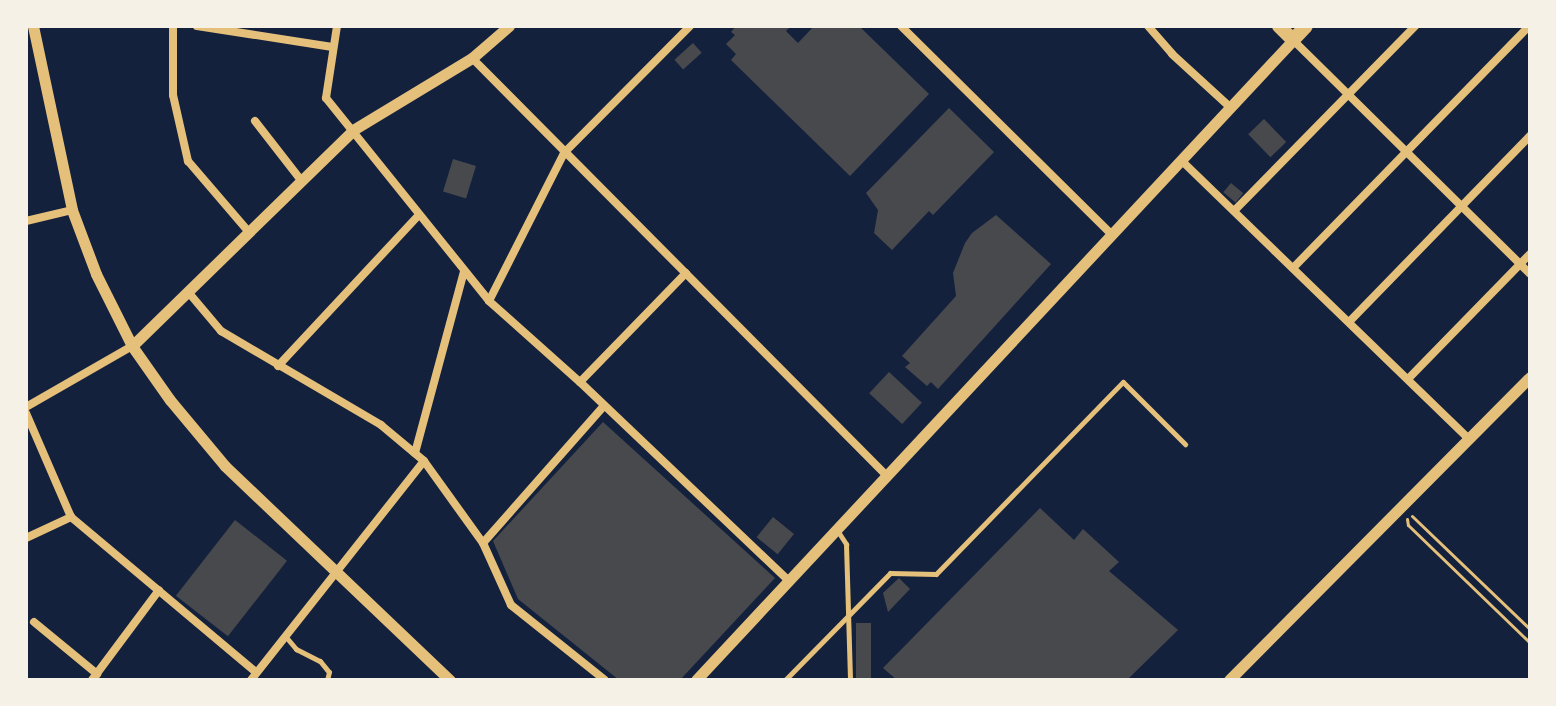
<!DOCTYPE html>
<style>
body{margin:0}
#map{position:relative;width:1556px;height:706px;overflow:hidden;background:#14213d;font-family:"Open Sans",sans-serif}
div>[style]{position:absolute}
[style*='--x']{left:calc(var(--x)*1px);top:calc(var(--y)*1px);width:calc(var(--w)*1px);rotate:calc(var(--a)*1deg)}
.building>*{inset:0;background:#48494c;transform-origin:0 0}
.path>*{height:3px;margin:-1.5px;padding:0 1.5px;transform-origin:1.5px;border-radius:1.5px;background:#e5c07b}
.service>*{height:5px;margin:-2.5px;padding:0 2.5px;transform-origin:2.5px;border-radius:2.5px;background:#e5c07b}
.minor>*{height:8px;margin:-4px;padding:0 4px;transform-origin:4px;border-radius:4px;background:#e5c07b}
.tertiary>*{height:11px;margin:-5.5px;padding:0 5.5px;transform-origin:5.5px;border-radius:5.5px;background:#e5c07b}
.primary>*{height:14px;margin:-7px;padding:0 7px;transform-origin:7px;border-radius:7px;background:#e5c07b}
span{translate:-50% -50%;white-space:nowrap;text-align:center;line-height:1.15;-webkit-text-stroke:7px #f6f1e7;paint-order:stroke}
.frame{position:absolute;inset:0;border:28px solid #f6f1e7;pointer-events:none}
</style>
<div id="map">
<div class="building">
<i style="clip-path:polygon(736px 26px,791px 26px,786px 31px,798px 43px,814px 26px,859px 26px,929px 94px,850px 176px,731px 60px,736px 54px,726px 44px,735px 35px,731px 32px)"></i>
<i style="left:693px;top:43px;width:13px;height:25px;rotate:48deg"></i>
<i style="clip-path:polygon(949px 108px,994px 152px,933px 215px,929px 211px,892px 250px,874px 233px,878px 210px,866px 193px)"></i>
<i style="left:1264px;top:119px;width:32px;height:22px;rotate:46deg"></i>
<i style="left:453px;top:159px;width:24px;height:34px;rotate:17deg"></i>
<i style="left:1231px;top:183px;width:16px;height:12px;rotate:40deg"></i>
<i style="clip-path:polygon(996px 215px,1051px 264px,938px 389px,931px 382px,927px 386px,905px 367px,910px 363px,902px 356px,956px 296px,953px 273px,965px 243px,972px 233px)"></i>
<i style="left:889px;top:372px;width:45px;height:29px;rotate:43deg"></i>
<i style="clip-path:polygon(603px 422px,775px 578px,680px 680px,619px 680px,518px 599px,493px 541px)"></i>
<i style="clip-path:polygon(1040px 508px,1074px 540px,1083px 529px,1119px 562px,1109px 571px,1178px 630px,1127px 680px,897px 680px,883px 668px)"></i>
<i style="left:773px;top:517px;width:27px;height:26px;rotate:39deg"></i>
<i style="left:235px;top:520px;width:66px;height:96px;rotate:38deg"></i>
<i style="clip-path:polygon(899px 578px,910px 589px,888px 612px,883px 593px)"></i>
<i style="left:856px;top:623px;width:15px;height:57px"></i>
</div>
<div class="path">
<i style="--x:1412;--y:516;--w:163;--a:43.8"></i>
<i style="--x:1407;--y:519;--w:6;--a:81"></i>
<i style="--x:1408;--y:525;--w:170;--a:44"></i>
</div>
<div class="service">
<i style="--x:837;--y:530;--w:17;--a:57"></i>
<i style="--x:846;--y:544;--w:136;--a:88.3"></i>
<i style="--x:286;--y:637;--w:16;--a:50"></i>
<i style="--x:296;--y:649;--w:27;--a:27"></i>
<i style="--x:320;--y:661;--w:14;--a:51"></i>
<i style="--x:329;--y:672;--w:8;--a:104"></i>
<i style="--x:785;--y:680;--w:150;--a:-45.5"></i>
<i style="--x:890;--y:573;--w:46;--a:1.2"></i>
<i style="--x:936;--y:574;--w:268;--a:-45.8"></i>
<i style="--x:1123;--y:382;--w:88;--a:45"></i>
</div>
<div class="minor">
<i style="--x:173;--y:26;--w:69;--a:90"></i>
<i style="--x:173;--y:95;--w:68;--a:77.2"></i>
<i style="--x:188;--y:161;--w:92;--a:49.4"></i>
<i style="--x:197;--y:26;--w:137;--a:8.8"></i>
<i style="--x:337;--y:26;--w:73;--a:98.7"></i>
<i style="--x:326;--y:98;--w:260;--a:51.2"></i>
<i style="--x:489;--y:301;--w:122;--a:41.7"></i>
<i style="--x:580;--y:382;--w:287;--a:43.6"></i>
<i style="--x:901;--y:26;--w:298;--a:44.7"></i>
<i style="--x:1148;--y:26;--w:37;--a:49"></i>
<i style="--x:1172;--y:54;--w:80;--a:42.5"></i>
<i style="--x:1293;--y:40;--w:333;--a:44.6"></i>
<i style="--x:472;--y:58;--w:589;--a:45.21"></i>
<i style="--x:255;--y:121;--w:75;--a:52.1"></i>
<i style="--x:1183;--y:162;--w:398;--a:44.1"></i>
<i style="--x:1234;--y:211;--w:259;--a:-45.6"></i>
<i style="--x:26;--y:221;--w:47;--a:-13.4"></i>
<i style="--x:1293;--y:268;--w:338;--a:-45.7"></i>
<i style="--x:189;--y:293;--w:50;--a:49.9"></i>
<i style="--x:221;--y:331;--w:186;--a:30.4"></i>
<i style="--x:381;--y:425;--w:56;--a:39.9"></i>
<i style="--x:424;--y:461;--w:101;--a:54.3"></i>
<i style="--x:483;--y:543;--w:68;--a:65.7"></i>
<i style="--x:511;--y:605;--w:120;--a:38.6"></i>
<i style="--x:489;--y:301;--w:166;--a:-63.1"></i>
<i style="--x:564;--y:153;--w:179;--a:-45.2"></i>
<i style="--x:1349;--y:322;--w:260;--a:-45.8"></i>
<i style="--x:278;--y:366;--w:207;--a:-47"></i>
<i style="--x:1408;--y:379;--w:175;--a:-45.7"></i>
<i style="--x:580;--y:382;--w:152;--a:-45.8"></i>
<i style="--x:26;--y:407;--w:122;--a:-29.9"></i>
<i style="--x:26;--y:413;--w:113;--a:66.6"></i>
<i style="--x:71;--y:517;--w:241;--a:40"></i>
<i style="--x:415;--y:453;--w:188;--a:-74.9"></i>
<i style="--x:26;--y:538;--w:50;--a:-25"></i>
<i style="--x:483;--y:543;--w:181;--a:-48.6"></i>
<i style="--x:34;--y:622;--w:82;--a:39.5"></i>
<i style="--x:92;--y:680;--w:112;--a:-53.3"></i>
<i style="--x:251;--y:680;--w:279;--a:-51.7"></i>
</div>
<div class="tertiary">
<i style="--x:33;--y:26;--w:188;--a:78"></i>
<i style="--x:72;--y:210;--w:68;--a:69.4"></i>
<i style="--x:96;--y:274;--w:80;--a:63.4"></i>
<i style="--x:132;--y:346;--w:66;--a:54.9"></i>
<i style="--x:170;--y:400;--w:86;--a:50.2"></i>
<i style="--x:225;--y:466;--w:311;--a:43.6"></i>
<i style="--x:132;--y:346;--w:309;--a:-44.3"></i>
<i style="--x:353;--y:130;--w:139;--a:-31.2"></i>
<i style="--x:472;--y:58;--w:49;--a:-40.9"></i>
<i style="--x:696;--y:680;--w:875;--a:-46.99"></i>
<i style="--x:1229;--y:680;--w:427;--a:-45.2"></i>
</div>
<div class="primary">
<i style="--x:1279;--y:26;--w:20;--a:45"></i>
<i style="--x:1293;--y:40;--w:19;--a:-47"></i>
</div>
<div class="frame"></div>
</div>
